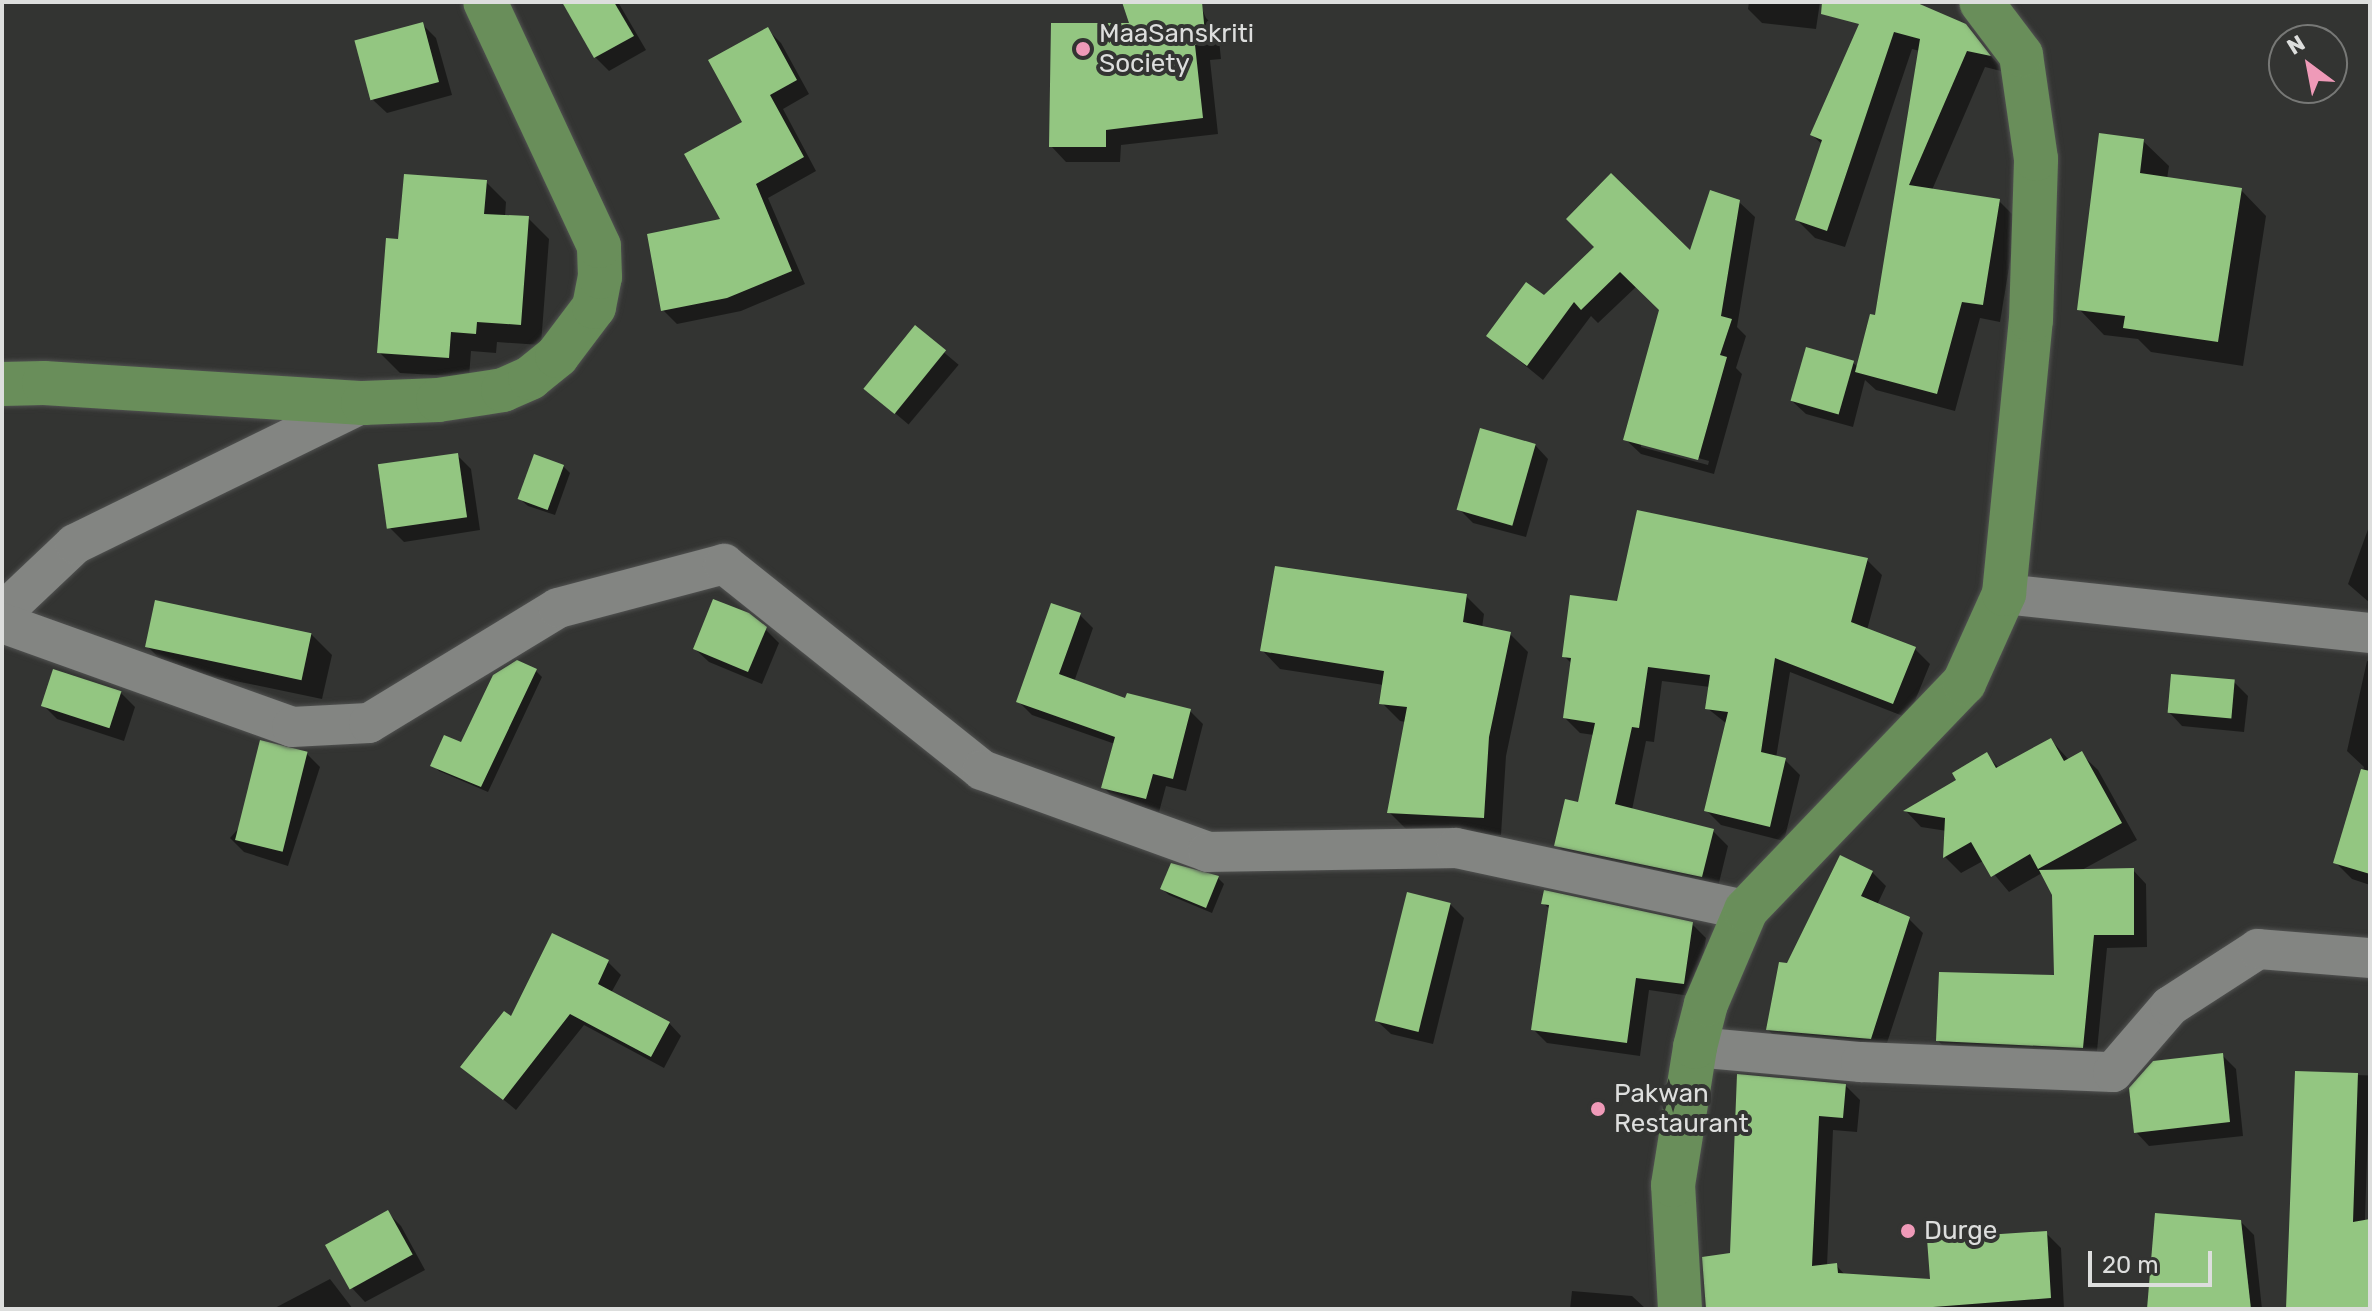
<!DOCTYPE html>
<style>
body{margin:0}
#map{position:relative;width:2372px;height:1311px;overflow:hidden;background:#333432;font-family:Rubik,sans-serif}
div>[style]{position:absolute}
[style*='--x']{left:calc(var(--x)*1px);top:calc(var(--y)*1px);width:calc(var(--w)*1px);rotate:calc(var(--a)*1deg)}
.shadow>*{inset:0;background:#0007;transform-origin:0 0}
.building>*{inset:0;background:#93c681;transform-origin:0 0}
.roads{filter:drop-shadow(0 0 2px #515251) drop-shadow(0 0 2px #515251)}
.minor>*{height:40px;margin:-20px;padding:0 20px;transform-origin:20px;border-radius:20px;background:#838582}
.major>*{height:44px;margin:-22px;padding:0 22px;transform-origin:22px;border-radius:22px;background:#698e5a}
.dots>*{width:22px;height:22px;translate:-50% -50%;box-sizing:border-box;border:4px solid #333432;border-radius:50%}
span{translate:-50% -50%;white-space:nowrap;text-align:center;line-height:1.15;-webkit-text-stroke:8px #333432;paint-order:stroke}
.poi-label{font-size:26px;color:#dddedd}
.left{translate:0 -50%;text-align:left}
.frame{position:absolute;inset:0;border:4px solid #dddedd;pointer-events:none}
.north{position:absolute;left:2268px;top:24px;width:80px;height:80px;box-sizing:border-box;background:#333432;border:2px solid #777876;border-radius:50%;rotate:328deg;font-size:22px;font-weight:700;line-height:32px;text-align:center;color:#dddedd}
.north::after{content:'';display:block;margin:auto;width:28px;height:36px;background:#ef9ab8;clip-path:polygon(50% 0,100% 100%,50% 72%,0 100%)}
.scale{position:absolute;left:2088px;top:1251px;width:124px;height:36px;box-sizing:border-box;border:4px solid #dddedd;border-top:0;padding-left:10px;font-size:24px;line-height:28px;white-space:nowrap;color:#dddedd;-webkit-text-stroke:6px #333432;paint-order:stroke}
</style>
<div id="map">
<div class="shadow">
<i style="clip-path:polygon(564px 2px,618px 2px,646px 50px,609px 71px,595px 57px)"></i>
<i style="clip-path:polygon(1124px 2px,1199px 2px,1206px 18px,1218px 30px,1221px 59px,1210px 60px,1218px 134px,1121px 145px,1120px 162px,1066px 162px,1051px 146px,1132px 25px)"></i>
<i style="clip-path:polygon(1749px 2px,1820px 2px,1816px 29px,1762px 23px,1748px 9px)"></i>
<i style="clip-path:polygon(1870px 2px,1910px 2px,1965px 26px,2005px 72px,1985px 67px,1932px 190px,1999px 201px,2017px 219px,2000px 322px,1980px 318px,1955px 411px,1876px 390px,1865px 380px,1853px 427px,1806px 414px,1792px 401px,1853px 363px,1859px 368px,1876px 318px,1920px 51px,1912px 49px,1845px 247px,1815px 238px,1797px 220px,1823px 145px,1812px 135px)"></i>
<i style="clip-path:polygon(422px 24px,436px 38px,452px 95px,387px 113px,373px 100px)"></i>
<i style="clip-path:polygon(767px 29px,781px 43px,809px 94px,783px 109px,816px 171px,768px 198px,805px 284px,741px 311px,677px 324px,663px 310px,723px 221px)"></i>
<i style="clip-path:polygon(2143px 141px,2169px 166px,2167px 179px,2241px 190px,2266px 216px,2243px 366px,2151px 352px,2138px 339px,2104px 335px,2079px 309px)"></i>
<i style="clip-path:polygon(486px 182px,506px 202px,505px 217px,528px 218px,549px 239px,541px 345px,497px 342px,496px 353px,471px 351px,469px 377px,400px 373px,379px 352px,400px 241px)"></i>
<i style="clip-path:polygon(evenodd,1739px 202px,1755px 217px,1737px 327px,1746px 336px,1736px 368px,1742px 374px,1714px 474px,1641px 454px,1625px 439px,1661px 309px,1637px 286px,1598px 323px,1591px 316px,1543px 380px,1489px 336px,1544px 298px,1597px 247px,1690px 253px,1739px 202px,1641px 442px,1709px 461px,1708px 465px,1641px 447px,1641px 442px)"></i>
<i style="left:915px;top:328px;width:57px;height:78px;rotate:40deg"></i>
<i style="clip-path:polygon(1535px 445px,1548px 459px,1526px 537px,1473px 523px,1459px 509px)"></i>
<i style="clip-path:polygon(457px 455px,471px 469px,480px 530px,404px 542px,390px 528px)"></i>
<i style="clip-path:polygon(563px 466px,570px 473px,555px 515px,528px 506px,521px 500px)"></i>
<i style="clip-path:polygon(2370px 524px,2370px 603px,2348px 584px)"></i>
<i style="clip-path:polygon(1867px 560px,1882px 575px,1867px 630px,1915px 649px,1930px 664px,1908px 718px,1790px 672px,1776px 758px,1785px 760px,1800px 775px,1784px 841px,1721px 825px,1706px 810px,1727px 724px,1707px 708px,1710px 687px,1662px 681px,1654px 742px,1646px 741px,1632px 810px,1713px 831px,1728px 846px,1717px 891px,1572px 860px,1557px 845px,1580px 804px,1594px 735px,1580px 733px,1565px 718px,1572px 664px,1564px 656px,1619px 603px)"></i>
<i style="clip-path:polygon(1466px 596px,1484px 614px,1482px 628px,1510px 634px,1528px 652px,1506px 756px,1501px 835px,1407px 830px,1389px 812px,1406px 722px,1400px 721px,1382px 703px,1384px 685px,1280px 669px,1262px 650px)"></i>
<i style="clip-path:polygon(1080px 615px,1093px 628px,1074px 682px,1126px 701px,1190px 711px,1203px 724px,1186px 791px,1166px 786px,1159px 812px,1117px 801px,1103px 787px,1115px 744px,1032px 715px,1018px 701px)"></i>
<i style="clip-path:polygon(765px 629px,779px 643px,762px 684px,709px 662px,695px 649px)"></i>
<i style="clip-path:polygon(311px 634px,332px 655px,322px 699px,168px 667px,148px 647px)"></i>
<i style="clip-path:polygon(2367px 661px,2370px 662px,2370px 885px,2352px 879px,2336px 863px,2364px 767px,2347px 751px)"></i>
<i style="clip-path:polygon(535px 670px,542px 677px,488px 792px,439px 771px,433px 765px,462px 745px)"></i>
<i style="clip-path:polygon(2234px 682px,2248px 696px,2244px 732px,2182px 726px,2169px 712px)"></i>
<i style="clip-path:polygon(121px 693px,135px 707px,124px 741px,57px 719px,43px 705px)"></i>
<i style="clip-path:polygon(2051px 740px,2069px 760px,2081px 754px,2098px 770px,2137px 840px,2078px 872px,2133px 870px,2146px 884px,2147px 947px,2107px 948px,2096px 1061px,1952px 1054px,1938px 1041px,2056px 978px,2054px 894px,2042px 873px,2009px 892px,1983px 861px,1961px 873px,1945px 857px,1947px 831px,1921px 827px,1906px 811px,1959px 781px,1986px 755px,2000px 769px)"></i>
<i style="clip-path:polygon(306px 753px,320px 767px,288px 866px,244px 852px,230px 838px)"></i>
<i style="clip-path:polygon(1872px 872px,1886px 886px,1877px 905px,1909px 919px,1923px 933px,1884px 1052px,1782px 1043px,1768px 1030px,1789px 965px)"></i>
<i style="clip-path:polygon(1218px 878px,1224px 884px,1212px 913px,1169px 895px,1162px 889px)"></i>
<i style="clip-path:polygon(1543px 903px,1692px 924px,1706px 938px,1697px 997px,1649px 990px,1640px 1056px,1547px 1043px,1533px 1029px,1551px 910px)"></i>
<i style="clip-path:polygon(1450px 904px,1464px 918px,1433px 1044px,1391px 1034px,1377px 1021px)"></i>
<i style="clip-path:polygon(553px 936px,608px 962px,621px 975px,611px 993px,669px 1023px,681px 1036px,664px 1068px,584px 1025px,516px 1110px,463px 1066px,512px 1019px)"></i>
<i style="clip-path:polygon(2222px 1055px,2236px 1069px,2243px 1136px,2149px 1146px,2136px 1132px)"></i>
<i style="left:2297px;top:1073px;width:73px;height:236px;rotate:2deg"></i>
<i style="clip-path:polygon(1739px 1076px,1846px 1086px,1860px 1100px,1857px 1132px,1833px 1130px,1827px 1266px,1836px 1265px,1846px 1276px,1932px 1281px,2046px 1233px,2061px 1248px,2064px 1309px,1708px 1309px,1732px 1255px)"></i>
<i style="clip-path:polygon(387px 1212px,401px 1226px,425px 1270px,365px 1302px,352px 1288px)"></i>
<i style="clip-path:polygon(2240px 1221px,2254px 1235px,2262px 1309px,2149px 1309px)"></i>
<i style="clip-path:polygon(330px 1279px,353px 1309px,273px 1309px)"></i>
<i style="clip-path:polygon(1572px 1291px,1632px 1296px,1646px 1309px,1570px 1309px)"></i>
</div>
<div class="building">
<i style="clip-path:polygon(562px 2px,614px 2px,634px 36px,594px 58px)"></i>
<i style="clip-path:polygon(1122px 2px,1202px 2px,1206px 44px,1195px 45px,1203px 118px,1106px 130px,1106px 147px,1049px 147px,1051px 23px,1129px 23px)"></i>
<i style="clip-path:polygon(1822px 2px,1915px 2px,1966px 24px,1991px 56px,1967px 51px,1909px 185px,2000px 199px,1983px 305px,1962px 302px,1937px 394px,1855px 372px,1870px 314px,1875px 315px,1920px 39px,1894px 32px,1827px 231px,1795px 220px,1822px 140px,1810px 135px,1859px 24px,1821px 14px)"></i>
<i style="left:423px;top:22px;width:62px;height:71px;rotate:75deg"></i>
<i style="clip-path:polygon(768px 27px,797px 80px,770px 95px,804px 157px,756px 184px,792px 271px,727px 298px,661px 311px,647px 234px,720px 219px,684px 154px,742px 122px,708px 60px)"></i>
<i style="clip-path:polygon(2099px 133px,2144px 139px,2140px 173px,2242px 188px,2218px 342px,2123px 328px,2125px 316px,2077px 310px)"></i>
<i style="clip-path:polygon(1611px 173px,1690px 250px,1710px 190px,1740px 200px,1721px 316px,1732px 319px,1720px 355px,1727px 357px,1698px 460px,1623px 440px,1659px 310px,1620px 272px,1581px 310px,1574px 302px,1527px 366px,1486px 336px,1526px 282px,1544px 295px,1594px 247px,1566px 219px)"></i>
<i style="clip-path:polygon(404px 174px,487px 180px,484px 214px,529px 216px,521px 325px,477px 322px,476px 334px,451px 332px,449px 358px,377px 353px,386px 238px,398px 239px)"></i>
<i style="left:915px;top:325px;width:40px;height:82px;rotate:39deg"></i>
<i style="left:1806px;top:347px;width:50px;height:56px;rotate:16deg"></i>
<i style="left:1480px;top:428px;width:58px;height:85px;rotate:16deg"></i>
<i style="left:458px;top:453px;width:65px;height:81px;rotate:82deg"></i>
<i style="left:534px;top:454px;width:32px;height:48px;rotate:20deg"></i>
<i style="clip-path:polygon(1637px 510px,1868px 558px,1851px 622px,1916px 647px,1893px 704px,1775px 658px,1761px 752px,1786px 758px,1770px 827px,1704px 811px,1728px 712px,1705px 709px,1710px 675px,1648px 667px,1639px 728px,1632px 727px,1615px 804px,1714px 829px,1702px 877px,1554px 846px,1565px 799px,1578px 802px,1595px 723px,1563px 718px,1571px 658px,1562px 657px,1570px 595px,1617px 601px)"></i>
<i style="clip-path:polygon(1275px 566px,1467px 594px,1463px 622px,1511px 632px,1489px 737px,1484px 818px,1387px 813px,1407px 707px,1379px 704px,1384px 671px,1260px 651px)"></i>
<i style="clip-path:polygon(713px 599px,749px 613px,767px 627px,748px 672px,693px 649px)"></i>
<i style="left:155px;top:600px;width:160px;height:48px;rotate:12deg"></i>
<i style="clip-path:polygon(1051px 603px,1081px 613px,1059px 674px,1125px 698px,1127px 693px,1191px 709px,1173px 779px,1153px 774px,1146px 799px,1101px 788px,1115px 737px,1016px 702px)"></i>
<i style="clip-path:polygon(517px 660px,537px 669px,481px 787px,430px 766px,444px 735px,461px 742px,493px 675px)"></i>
<i style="left:53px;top:669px;width:72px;height:39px;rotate:18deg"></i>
<i style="left:2171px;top:674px;width:64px;height:39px;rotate:5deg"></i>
<i style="clip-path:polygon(2051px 738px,2064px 761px,2082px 751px,2122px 823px,2038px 869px,2030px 854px,1991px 877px,1971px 842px,1943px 858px,1945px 818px,1903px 811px,1956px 780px,1952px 773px,1987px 752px,1996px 768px)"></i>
<i style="left:260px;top:740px;width:49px;height:103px;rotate:14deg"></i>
<i style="clip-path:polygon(2361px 769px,2370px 771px,2370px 874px,2333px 863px)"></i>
<i style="clip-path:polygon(1840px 855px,1873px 871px,1861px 896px,1910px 917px,1871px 1039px,1766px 1030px,1779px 962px,1787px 963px)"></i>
<i style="clip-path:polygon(1171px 863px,1219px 876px,1206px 908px,1160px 889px)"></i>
<i style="clip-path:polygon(2134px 868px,2134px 935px,2094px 935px,2083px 1048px,1936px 1041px,1939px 972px,2054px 975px,2052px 895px,2039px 870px)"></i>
<i style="clip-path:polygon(1544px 890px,1693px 922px,1684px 984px,1636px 978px,1627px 1043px,1531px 1030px,1549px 905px,1541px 904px)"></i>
<i style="left:1407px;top:892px;width:45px;height:133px;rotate:14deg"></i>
<i style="clip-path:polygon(552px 933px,609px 960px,598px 984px,670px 1022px,651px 1057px,570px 1014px,503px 1100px,460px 1067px,504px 1011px,511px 1016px)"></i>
<i style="clip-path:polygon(2223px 1053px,2230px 1122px,2134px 1133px,2129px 1088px,2153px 1061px)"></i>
<i style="clip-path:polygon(2295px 1071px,2358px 1073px,2353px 1222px,2370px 1219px,2370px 1309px,2286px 1309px)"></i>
<i style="clip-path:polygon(1737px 1074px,1846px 1084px,1843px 1118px,1819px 1116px,1812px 1266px,1837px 1263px,1838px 1273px,1930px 1279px,1927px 1239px,2047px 1231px,2051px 1298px,1907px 1309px,1706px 1309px,1702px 1257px,1730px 1253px)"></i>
<i style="left:388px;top:1210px;width:51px;height:72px;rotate:61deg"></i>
<i style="clip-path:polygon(2155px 1213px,2241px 1220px,2251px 1309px,2147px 1309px)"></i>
</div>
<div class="roads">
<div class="minor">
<i style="--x:2004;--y:594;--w:368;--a:6.1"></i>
<i style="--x:2;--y:613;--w:100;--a:-43.4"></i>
<i style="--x:75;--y:544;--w:321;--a:-26.1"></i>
<i style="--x:2;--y:623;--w:308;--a:19.7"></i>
<i style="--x:292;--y:727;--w:77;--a:-3"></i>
<i style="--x:369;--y:723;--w:221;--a:-31.3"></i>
<i style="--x:558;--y:608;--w:172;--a:-14.8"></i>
<i style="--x:724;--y:564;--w:330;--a:38.6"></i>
<i style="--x:982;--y:770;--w:240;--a:19.9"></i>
<i style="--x:1208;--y:852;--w:248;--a:-0.9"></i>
<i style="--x:1456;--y:848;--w:297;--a:12.1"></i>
<i style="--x:1695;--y:1047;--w:167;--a:5.2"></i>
<i style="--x:1861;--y:1062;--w:252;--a:2.3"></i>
<i style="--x:2113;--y:1072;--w:87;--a:-49.2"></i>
<i style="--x:2170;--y:1006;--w:105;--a:-32.9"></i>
<i style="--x:2258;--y:949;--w:112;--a:4.6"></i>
</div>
<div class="major">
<i style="--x:2;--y:384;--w:42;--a:-1.4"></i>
<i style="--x:44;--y:383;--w:320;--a:3.6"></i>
<i style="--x:363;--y:403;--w:75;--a:-2.3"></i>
<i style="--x:438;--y:400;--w:66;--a:-8.7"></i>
<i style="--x:503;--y:390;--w:30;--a:-24"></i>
<i style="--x:530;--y:378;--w:35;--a:-39"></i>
<i style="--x:557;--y:356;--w:61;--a:-52.9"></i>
<i style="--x:594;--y:307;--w:31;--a:-79"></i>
<i style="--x:600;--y:277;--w:31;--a:-92"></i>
<i style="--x:599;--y:246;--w:269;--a:-115"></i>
<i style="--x:1680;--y:1309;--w:124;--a:-93.2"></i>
<i style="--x:1673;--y:1185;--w:140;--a:-80.9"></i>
<i style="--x:1695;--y:1047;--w:44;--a:-75.7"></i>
<i style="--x:1706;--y:1004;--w:102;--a:-66.9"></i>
<i style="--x:1746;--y:910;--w:315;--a:-46.2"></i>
<i style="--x:1964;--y:683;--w:98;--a:-65.8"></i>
<i style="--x:2004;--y:594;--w:275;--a:-84.4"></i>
<i style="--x:2031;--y:320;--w:161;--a:-88.2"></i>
<i style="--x:2036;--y:159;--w:105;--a:-98.2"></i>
<i style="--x:2021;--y:55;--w:66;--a:-127"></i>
</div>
</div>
<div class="dots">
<i style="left:1083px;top:49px;background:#ef9ab8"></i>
<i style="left:1598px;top:1109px;background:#ef9ab8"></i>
<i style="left:1908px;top:1231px;background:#ef9ab8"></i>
</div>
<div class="poi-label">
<span class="left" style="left:1099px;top:49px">MaaSanskriti<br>Society</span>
<span class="left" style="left:1614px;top:1109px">Pakwan<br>Restaurant</span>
<span class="left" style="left:1924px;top:1231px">Durge</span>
</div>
<div class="frame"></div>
<div class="north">N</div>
<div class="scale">20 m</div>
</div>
